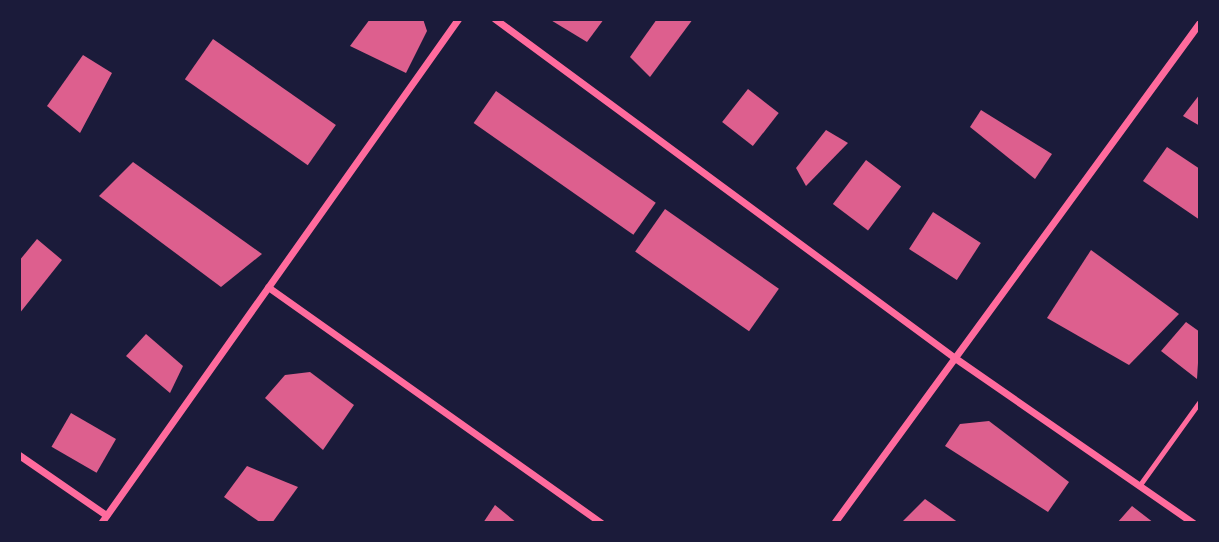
<!DOCTYPE html>
<style>
body{margin:0}
#map{position:relative;width:1219px;height:542px;overflow:hidden;background:#1b1b3a;font-family:"Fira Sans",sans-serif}
div>[style]{position:absolute}
[style*='--x']{left:calc(var(--x)*1px);top:calc(var(--y)*1px);width:calc(var(--w)*1px);rotate:calc(var(--a)*1deg)}
.building>*{inset:0;background:#dd5f8e;transform-origin:0 0}
.service>*{height:5px;margin:-2.5px;padding:0 2.5px;transform-origin:2.5px;border-radius:2.5px;background:#ff6b9d}
.minor>*{height:7px;margin:-3.5px;padding:0 3.5px;transform-origin:3.5px;border-radius:3.5px;background:#ff6b9d}
span{translate:-50% -50%;white-space:nowrap;text-align:center;line-height:1.15;-webkit-text-stroke:5px #1b1b3a;paint-order:stroke}
.frame{position:absolute;inset:0;border:21px solid #1b1b3a;pointer-events:none}
</style>
<div id="map">
<div class="building">
<i style="clip-path:polygon(370px 19px,423px 19px,427px 31px,406px 73px,350px 46px)"></i>
<i style="clip-path:polygon(549px 19px,604px 19px,587px 42px)"></i>
<i style="clip-path:polygon(657px 19px,693px 19px,650px 77px,630px 57px)"></i>
<i style="left:213px;top:39px;width:150px;height:49px;rotate:35deg"></i>
<i style="clip-path:polygon(83px 55px,112px 73px,80px 133px,47px 106px)"></i>
<i style="left:748px;top:89px;width:39px;height:42px;rotate:38deg"></i>
<i style="left:496px;top:91px;width:195px;height:39px;rotate:35deg"></i>
<i style="clip-path:polygon(1200px 94px,1200px 126px,1183px 116px)"></i>
<i style="clip-path:polygon(981px 110px,1052px 154px,1035px 179px,970px 127px)"></i>
<i style="clip-path:polygon(826px 130px,848px 143px,806px 186px,796px 168px)"></i>
<i style="clip-path:polygon(1167px 147px,1200px 169px,1200px 220px,1143px 181px)"></i>
<i style="left:866px;top:160px;width:44px;height:55px;rotate:37deg"></i>
<i style="clip-path:polygon(133px 162px,262px 254px,221px 287px,99px 196px)"></i>
<i style="left:665px;top:209px;width:139px;height:52px;rotate:35deg"></i>
<i style="left:933px;top:212px;width:57px;height:44px;rotate:33deg"></i>
<i style="clip-path:polygon(37px 239px,62px 260px,19px 314px,19px 261px)"></i>
<i style="clip-path:polygon(1091px 250px,1179px 314px,1129px 365px,1047px 318px)"></i>
<i style="clip-path:polygon(1186px 322px,1200px 332px,1197px 379px,1161px 351px)"></i>
<i style="clip-path:polygon(146px 334px,183px 366px,170px 393px,126px 356px)"></i>
<i style="clip-path:polygon(310px 372px,354px 405px,323px 450px,265px 398px,285px 375px)"></i>
<i style="left:71px;top:413px;width:52px;height:39px;rotate:30deg"></i>
<i style="clip-path:polygon(989px 421px,1069px 482px,1048px 512px,945px 446px,960px 424px)"></i>
<i style="clip-path:polygon(247px 466px,298px 487px,272px 523px,261px 523px,224px 497px)"></i>
<i style="clip-path:polygon(925px 499px,959px 523px,901px 523px)"></i>
<i style="clip-path:polygon(495px 505px,517px 523px,483px 523px)"></i>
<i style="clip-path:polygon(1132px 506px,1154px 523px,1117px 523px)"></i>
</div>
<div class="service">
<i style="--x:1139;--y:486;--w:105;--a:-54.3"></i>
</div>
<div class="minor">
<i style="--x:495;--y:19;--w:571;--a:36.39"></i>
<i style="--x:955;--y:358;--w:290;--a:34.7"></i>
<i style="--x:268;--y:287;--w:408;--a:35.3"></i>
<i style="--x:19;--y:455;--w:106;--a:34.6"></i>
<i style="--x:101;--y:523;--w:618;--a:-54.69"></i>
<i style="--x:834;--y:523;--w:620;--a:-53.85"></i>
</div>
<div class="frame"></div>
</div>
